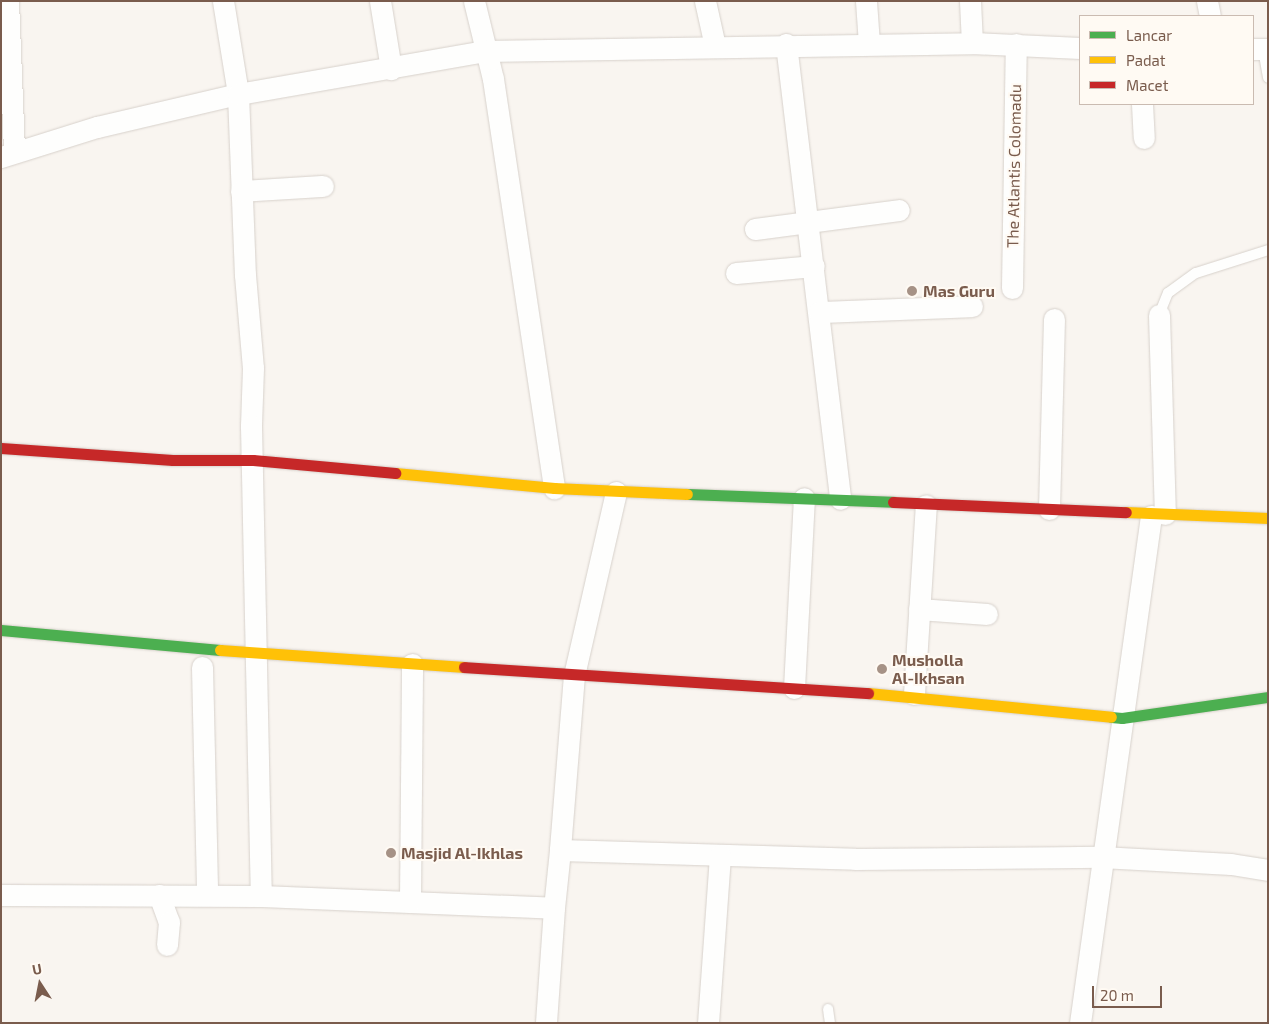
<!DOCTYPE html>
<style>
body{margin:0}
#map{position:relative;width:1269px;height:1024px;overflow:hidden;background:#f9f5f0;font-family:"Exo 2",sans-serif}
div>[style]{position:absolute}
[style*='--x']{left:calc(var(--x)*1px);top:calc(var(--y)*1px);width:calc(var(--w)*1px);rotate:calc(var(--a)*1deg)}
.roads{filter:drop-shadow(0 0 1px #d7d1cb) drop-shadow(0 0 1px #d7d1cb)}
.lane>*{height:10px;margin:-5px;padding:0 5px;transform-origin:5px;border-radius:5px;background:#fefefd}
.street>*{height:21px;margin:-10.5px;padding:0 10.5px;transform-origin:10.5px;border-radius:10.5px;background:#fefefd}
.fast>*{height:11px;margin:-5.5px;padding:0 5.5px;transform-origin:5.5px;border-radius:5.5px;background:#4caf50}
.slow>*{height:11px;margin:-5.5px;padding:0 5.5px;transform-origin:5.5px;border-radius:5.5px;background:#ffc107}
.jam>*{height:11px;margin:-5.5px;padding:0 5.5px;transform-origin:5.5px;border-radius:5.5px;background:#c62828}
.dots>*{width:14px;height:14px;translate:-50% -50%;box-sizing:border-box;border:2px solid #fffaf3;border-radius:50%}
span{translate:-50% -50%;white-space:nowrap;text-align:center;line-height:1.15;-webkit-text-stroke:4px #fffaf3;paint-order:stroke}
.street-label{font-size:16px;color:#7a5c4d}
.poi-label{font-size:16px;color:#7a5c4d;font-weight:700}
.left{translate:0 -50%;text-align:left}
.frame{position:absolute;inset:0;border:2px solid #7a5c4d;pointer-events:none}
.legend{position:absolute;left:1079px;top:15px;width:175px;height:90px;box-sizing:border-box;background:#fffaf3;border:1px solid #cabbb1;margin:0;padding:6px 9px;list-style:none;font-size:15px;color:#7a5c4d}
.legend li{display:flex;align-items:center;gap:10px;height:25px}
.legend b{width:25px;border:1px solid #cabbb1}
.north{position:absolute;left:15px;top:959px;width:50px;height:50px;-webkit-text-stroke:4px #fffaf3;paint-order:stroke;rotate:349deg;font-size:14px;font-weight:700;line-height:20px;text-align:center;color:#7a5c4d}
.north::after{content:'';display:block;margin:auto;width:18px;height:22px;background:#7a5c4d;clip-path:polygon(50% 0,100% 100%,50% 72%,0 100%)}
.scale{position:absolute;left:1092px;top:986px;width:70px;height:22px;box-sizing:border-box;border:2px solid #7a5c4d;border-top:0;padding-left:6px;font-size:15px;line-height:18px;white-space:nowrap;color:#7a5c4d;-webkit-text-stroke:4px #fffaf3;paint-order:stroke}
</style>
<div id="map">
<div class="roads">
<div class="lane">
<i style="--x:1263;--y:49;--w:29;--a:80"></i>
<i style="--x:1159;--y:315;--w:24;--a:-68"></i>
<i style="--x:1168;--y:293;--w:34;--a:-36"></i>
<i style="--x:1196;--y:273;--w:76;--a:-17.7"></i>
<i style="--x:828;--y:1009;--w:14;--a:82"></i>
</div>
<div class="street">
<i style="--x:8;--y:1;--w:151;--a:87.7"></i>
<i style="--x:223;--y:1;--w:94;--a:80.8"></i>
<i style="--x:238;--y:94;--w:181;--a:87.8"></i>
<i style="--x:245;--y:275;--w:93;--a:85.1"></i>
<i style="--x:253;--y:368;--w:58;--a:92"></i>
<i style="--x:251;--y:426;--w:470;--a:88.8"></i>
<i style="--x:380;--y:1;--w:69;--a:80.8"></i>
<i style="--x:474;--y:1;--w:80;--a:76.3"></i>
<i style="--x:493;--y:79;--w:414;--a:81.5"></i>
<i style="--x:705;--y:1;--w:46;--a:77.5"></i>
<i style="--x:866;--y:1;--w:43;--a:86"></i>
<i style="--x:970;--y:1;--w:42;--a:87.3"></i>
<i style="--x:1207;--y:1;--w:15;--a:79"></i>
<i style="--x:786;--y:44;--w:458;--a:83.2"></i>
<i style="--x:1253;--y:49;--w:15;--a:0"></i>
<i style="--x:1142;--y:104;--w:34;--a:87"></i>
<i style="--x:1;--y:157;--w:101;--a:-17.4"></i>
<i style="--x:97;--y:127;--w:145;--a:-13.2"></i>
<i style="--x:238;--y:94;--w:251;--a:-9.9"></i>
<i style="--x:485;--y:51;--w:487;--a:-0.9"></i>
<i style="--x:972;--y:43;--w:108;--a:2.7"></i>
<i style="--x:241;--y:191;--w:82;--a:-3.5"></i>
<i style="--x:755;--y:229;--w:145;--a:-7.5"></i>
<i style="--x:736;--y:273;--w:78;--a:-5.1"></i>
<i style="--x:1012;--y:288;--w:244;--a:-89.1"></i>
<i style="--x:819;--y:312;--w:153;--a:-2.2"></i>
<i style="--x:1159;--y:315;--w:199;--a:88.3"></i>
<i style="--x:616;--y:492;--w:188;--a:102.9"></i>
<i style="--x:574;--y:675;--w:176;--a:94.6"></i>
<i style="--x:560;--y:850;--w:295;--a:1.7"></i>
<i style="--x:855;--y:859;--w:246;--a:-0.5"></i>
<i style="--x:1101;--y:857;--w:130;--a:3.1"></i>
<i style="--x:1231;--y:864;--w:37;--a:9"></i>
<i style="--x:1049;--y:509;--w:190;--a:-88.5"></i>
<i style="--x:919;--y:609;--w:68;--a:4.2"></i>
<i style="--x:202;--y:667;--w:228;--a:88.7"></i>
<i style="--x:794;--y:688;--w:190;--a:-87"></i>
<i style="--x:914;--y:694;--w:189;--a:-86.4"></i>
<i style="--x:1;--y:895;--w:260;--a:0.2"></i>
<i style="--x:261;--y:896;--w:293;--a:2.3"></i>
<i style="--x:554;--y:908;--w:115;--a:94"></i>
<i style="--x:159;--y:895;--w:29;--a:70"></i>
<i style="--x:169;--y:922;--w:23;--a:95"></i>
<i style="--x:410;--y:901;--w:237;--a:-89.5"></i>
<i style="--x:554;--y:908;--w:58;--a:-84.1"></i>
<i style="--x:708;--y:1023;--w:168;--a:-85.9"></i>
<i style="--x:1080;--y:1023;--w:512;--a:-82.03"></i>
</div>
<div class="fast">
<i style="--x:687;--y:494;--w:206;--a:2.2"></i>
<i style="--x:1;--y:630;--w:220;--a:5.2"></i>
<i style="--x:1111;--y:717;--w:11;--a:5"></i>
<i style="--x:1122;--y:718;--w:148;--a:-8.2"></i>
</div>
<div class="slow">
<i style="--x:395;--y:473;--w:160;--a:5.4"></i>
<i style="--x:554;--y:488;--w:133;--a:2.6"></i>
<i style="--x:1126;--y:512;--w:142;--a:2.4"></i>
<i style="--x:220;--y:650;--w:245;--a:4"></i>
<i style="--x:868;--y:693;--w:244;--a:5.6"></i>
</div>
<div class="jam">
<i style="--x:1;--y:448;--w:172;--a:4"></i>
<i style="--x:173;--y:460;--w:80;--a:0"></i>
<i style="--x:253;--y:460;--w:143;--a:5.2"></i>
<i style="--x:893;--y:502;--w:233;--a:2.5"></i>
<i style="--x:464;--y:667;--w:405;--a:3.7"></i>
</div>
</div>
<div class="dots">
<i style="left:912px;top:291px;background:#a69286"></i>
<i style="left:882px;top:669px;background:#a69286"></i>
<i style="left:391px;top:853px;background:#a69286"></i>
</div>
<div class="street-label">
<span style="left:1014px;top:166px;rotate:-89deg">The Atlantis Colomadu</span>
</div>
<div class="poi-label">
<span class="left" style="left:923px;top:291px">Mas Guru</span>
<span class="left" style="left:892px;top:669px">Musholla<br>Al-Ikhsan</span>
<span class="left" style="left:401px;top:853px">Masjid Al-Ikhlas</span>
</div>
<div class="frame"></div>
<ul class="legend">
<li><b style="height:6px;background:#4caf50"></b>Lancar</li>
<li><b style="height:6px;background:#ffc107"></b>Padat</li>
<li><b style="height:6px;background:#c62828"></b>Macet</li>
</ul>
<div class="north">U</div>
<div class="scale">20 m</div>
</div>
